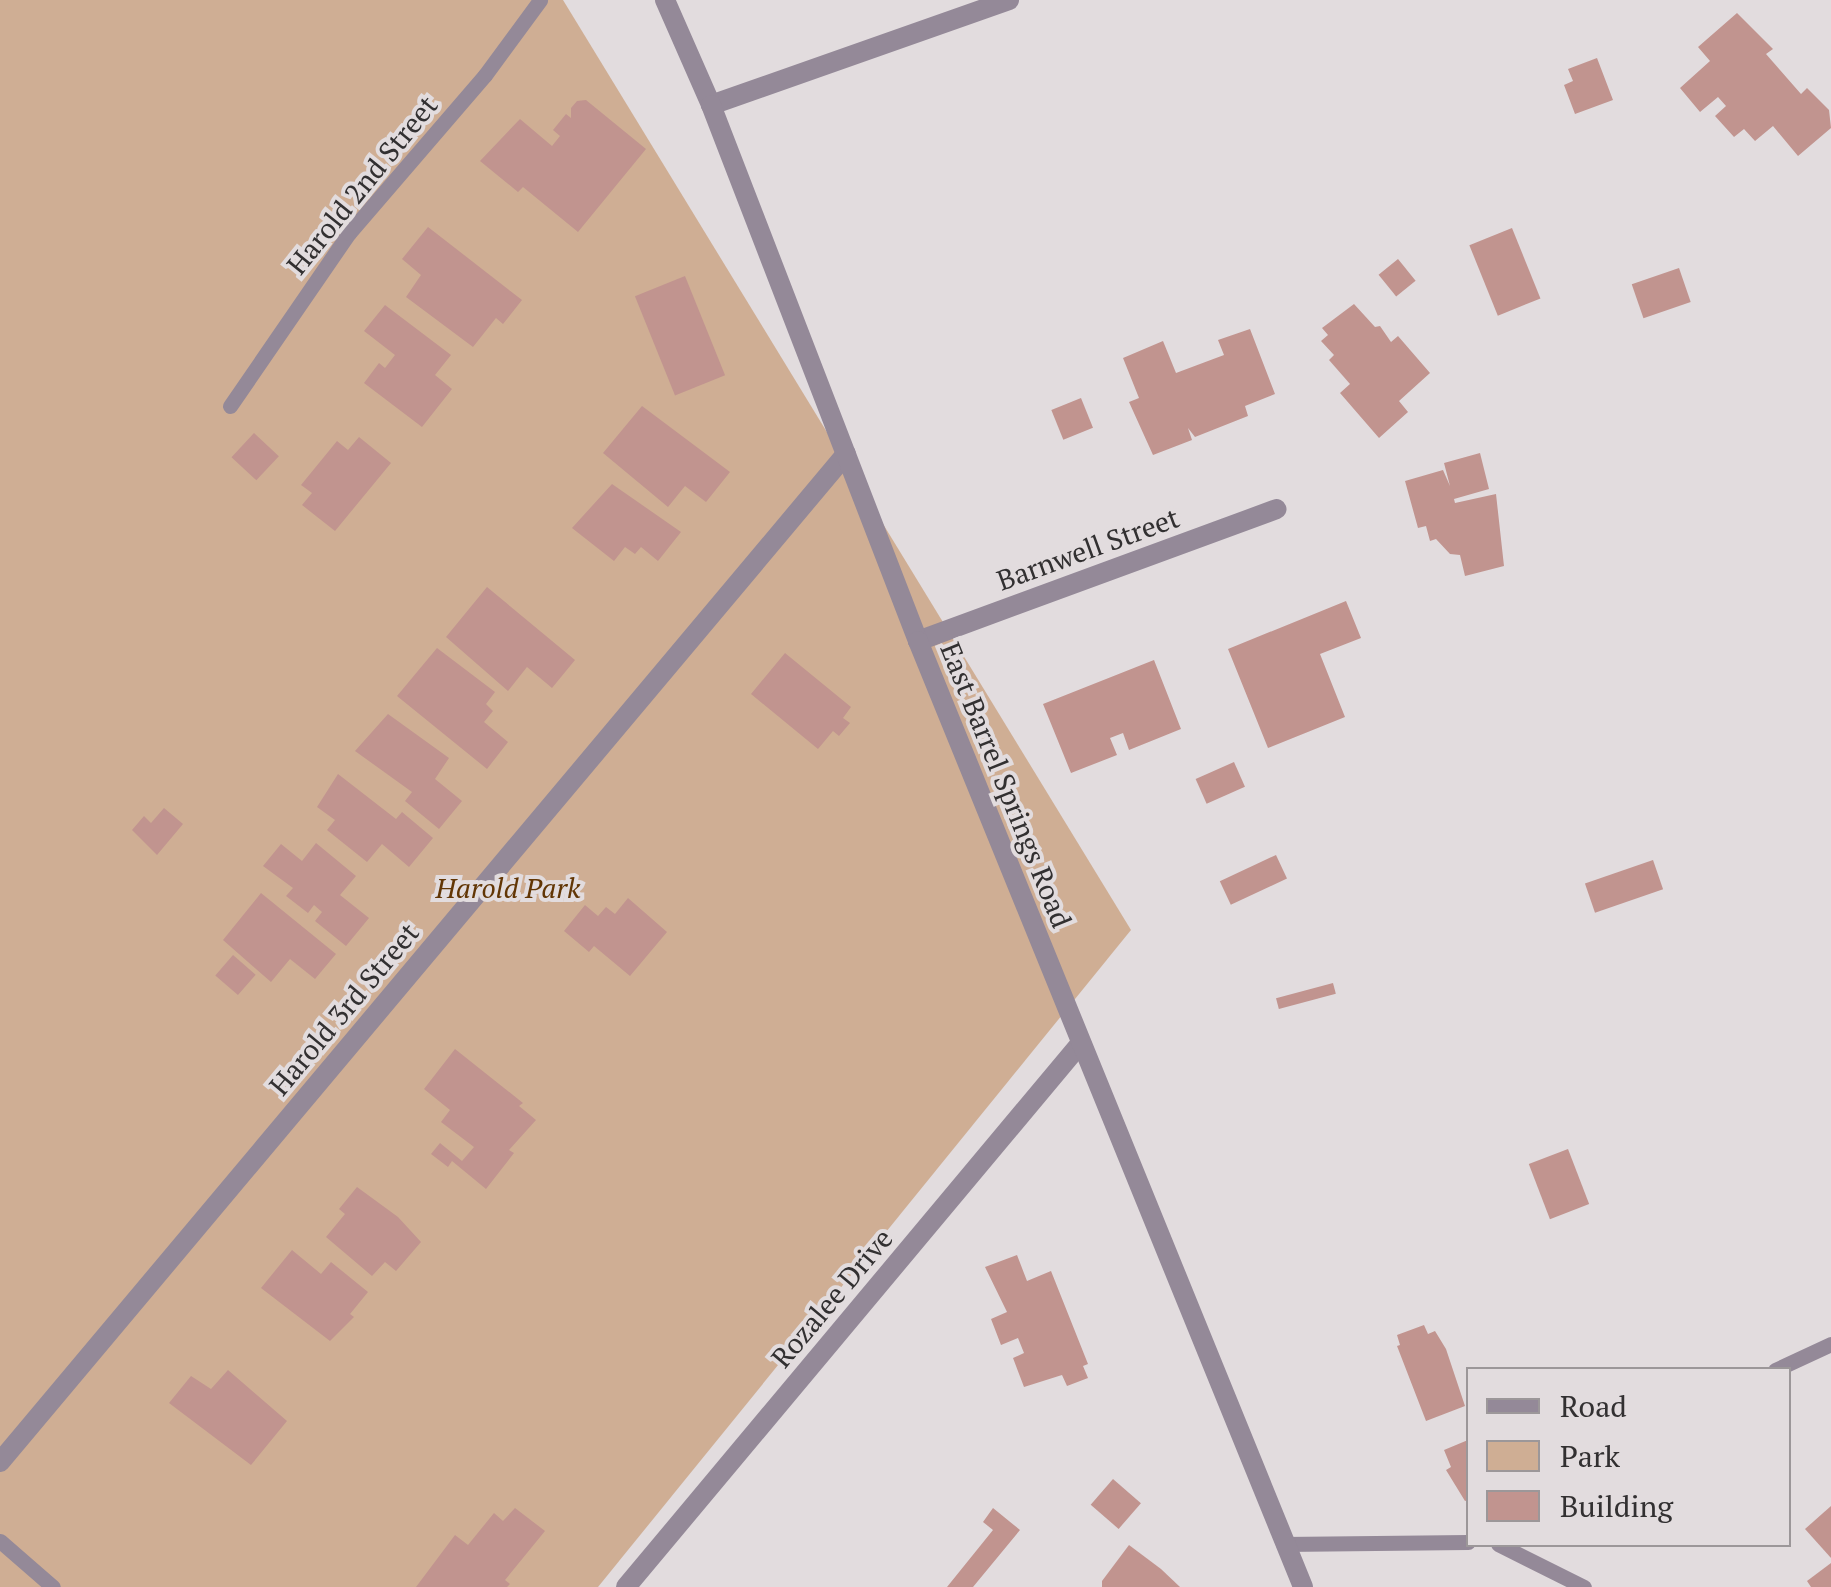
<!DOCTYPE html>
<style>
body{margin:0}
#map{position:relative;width:1831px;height:1587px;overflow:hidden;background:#e2dcde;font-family:"PT Serif",serif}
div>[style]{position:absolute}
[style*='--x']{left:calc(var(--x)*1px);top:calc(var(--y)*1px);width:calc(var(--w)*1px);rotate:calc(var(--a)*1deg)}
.green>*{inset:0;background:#cfae94}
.building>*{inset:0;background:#c1948f;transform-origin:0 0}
.service>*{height:15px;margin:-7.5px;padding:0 7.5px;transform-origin:7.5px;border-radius:7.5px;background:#948998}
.minor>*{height:20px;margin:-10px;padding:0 10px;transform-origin:10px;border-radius:10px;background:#948998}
.tertiary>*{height:20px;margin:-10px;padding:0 10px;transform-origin:10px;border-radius:10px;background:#948998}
span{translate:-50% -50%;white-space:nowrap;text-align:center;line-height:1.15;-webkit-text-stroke:8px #e2dcde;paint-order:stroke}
.street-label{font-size:28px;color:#323031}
.park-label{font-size:28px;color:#623605;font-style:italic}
.legend{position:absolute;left:1466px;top:1367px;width:325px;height:180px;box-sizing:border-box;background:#e2dcde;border:2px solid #9c9799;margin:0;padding:12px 18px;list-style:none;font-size:30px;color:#323031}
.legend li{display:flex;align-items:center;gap:20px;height:50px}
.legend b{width:50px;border:2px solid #9c9799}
</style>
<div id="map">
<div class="green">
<i style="clip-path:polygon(0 0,563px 0,1131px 930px,598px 1587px,0 1587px)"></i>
</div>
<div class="building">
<i style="clip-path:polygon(1737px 13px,1773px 49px,1766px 54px,1801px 94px,1807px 88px,1829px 110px,1831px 128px,1798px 156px,1773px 126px,1755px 141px,1744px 129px,1734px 137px,1715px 116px,1726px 106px,1718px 97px,1700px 112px,1680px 88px,1710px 61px,1698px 47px)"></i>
<i style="clip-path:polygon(1597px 58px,1613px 100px,1575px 114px,1564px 85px,1573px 81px,1568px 69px)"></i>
<i style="clip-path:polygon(586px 100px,646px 149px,578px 232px,523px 187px,518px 192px,480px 161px,520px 119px,552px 146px,560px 136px,553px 130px,566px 114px,571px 118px,571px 108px,577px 101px)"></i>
<i style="clip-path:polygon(428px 227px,522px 300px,503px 324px,496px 318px,473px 347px,406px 297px,421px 275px,402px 259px)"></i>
<i style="left:1512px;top:228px;width:76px;height:46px;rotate:68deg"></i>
<i style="left:1398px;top:259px;width:28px;height:25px;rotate:51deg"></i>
<i style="left:1679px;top:268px;width:36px;height:50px;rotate:71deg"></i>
<i style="left:685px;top:276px;width:107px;height:54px;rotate:68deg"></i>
<i style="clip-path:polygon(1354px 304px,1375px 327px,1380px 326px,1391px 342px,1398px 336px,1430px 373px,1399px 401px,1408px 412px,1379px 438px,1340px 393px,1350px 384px,1329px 360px,1334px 355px,1321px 341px,1328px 335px,1322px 328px)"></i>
<i style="clip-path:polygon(385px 305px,451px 355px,435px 375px,452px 389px,422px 427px,364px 383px,379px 363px,385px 368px,395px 355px,364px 331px)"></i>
<i style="clip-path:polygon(1250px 329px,1275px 394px,1245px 406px,1248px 416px,1195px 437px,1188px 428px,1192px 440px,1153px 455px,1129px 402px,1139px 398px,1123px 358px,1163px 341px,1176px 373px,1224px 355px,1218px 340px)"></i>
<i style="left:1081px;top:398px;width:32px;height:32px;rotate:68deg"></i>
<i style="clip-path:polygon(642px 406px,730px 472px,706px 502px,685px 486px,668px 507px,603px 453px)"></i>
<i style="left:254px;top:433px;width:34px;height:33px;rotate:43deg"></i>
<i style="clip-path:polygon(359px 437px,391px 463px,335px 531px,302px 505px,312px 493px,301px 485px,337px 441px,348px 450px)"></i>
<i style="clip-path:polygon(1480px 453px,1489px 489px,1454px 499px,1455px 503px,1496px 494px,1504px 566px,1465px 576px,1460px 555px,1450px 554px,1436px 539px,1430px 541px,1426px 526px,1418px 528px,1405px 481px,1443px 470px,1450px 486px,1444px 463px)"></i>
<i style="clip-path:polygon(612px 484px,681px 532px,658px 561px,641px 547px,635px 554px,625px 547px,614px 561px,572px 528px)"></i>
<i style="clip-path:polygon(487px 587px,575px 660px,552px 688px,527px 667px,508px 691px,446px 637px)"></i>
<i style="clip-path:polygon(1346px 601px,1361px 638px,1320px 654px,1345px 717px,1268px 748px,1228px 649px)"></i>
<i style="clip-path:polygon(437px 648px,495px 692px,486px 704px,493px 711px,484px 722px,508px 742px,487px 769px,397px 696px)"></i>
<i style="clip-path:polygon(785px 653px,851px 707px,843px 718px,850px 723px,839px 736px,833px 731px,818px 749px,751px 694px)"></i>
<i style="clip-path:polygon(1154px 660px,1181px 729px,1129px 750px,1123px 733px,1110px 738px,1117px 755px,1071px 773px,1043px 704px)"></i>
<i style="clip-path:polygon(388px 714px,449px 758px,435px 779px,462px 801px,439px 829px,405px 801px,412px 792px,355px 751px)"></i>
<i style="left:1234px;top:762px;width:27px;height:42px;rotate:66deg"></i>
<i style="clip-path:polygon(338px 774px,396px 819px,402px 812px,433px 838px,409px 867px,382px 844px,367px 862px,327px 830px,335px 820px,317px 807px)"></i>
<i style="clip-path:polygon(164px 808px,183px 824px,157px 855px,132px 830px,144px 816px,151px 823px)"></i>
<i style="clip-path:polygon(316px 843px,356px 876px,340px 895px,369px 918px,346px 946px,315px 921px,322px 912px,314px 905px,308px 913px,286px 896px,293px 888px,263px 866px,281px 844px,302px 861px)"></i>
<i style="left:1276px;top:855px;width:26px;height:62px;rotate:65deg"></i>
<i style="left:1653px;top:860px;width:31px;height:72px;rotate:71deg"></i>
<i style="clip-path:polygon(261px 893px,336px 954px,315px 979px,290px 959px,271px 982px,223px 940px)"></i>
<i style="clip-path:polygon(628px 898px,667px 932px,630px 976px,594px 946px,589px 952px,564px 931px,585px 905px,598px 916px,606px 907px,615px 914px)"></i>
<i style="left:233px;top:955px;width:30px;height:27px;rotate:41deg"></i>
<i style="left:1333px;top:983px;width:11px;height:59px;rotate:75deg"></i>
<i style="clip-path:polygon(455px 1049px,523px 1103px,519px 1106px,536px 1120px,509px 1150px,514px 1153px,486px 1189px,452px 1161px,448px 1167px,431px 1154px,440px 1143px,462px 1161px,474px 1147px,441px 1122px,450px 1110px,424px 1089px)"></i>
<i style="left:1568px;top:1149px;width:59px;height:42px;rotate:69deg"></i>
<i style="clip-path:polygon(357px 1187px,398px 1217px,421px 1242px,396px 1271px,385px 1262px,372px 1276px,326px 1237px,345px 1214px,339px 1209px)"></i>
<i style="clip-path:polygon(292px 1250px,321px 1274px,331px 1262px,368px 1292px,350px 1314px,354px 1317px,330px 1341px,261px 1288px)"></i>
<i style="clip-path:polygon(1017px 1255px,1027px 1281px,1051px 1271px,1088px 1364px,1083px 1366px,1088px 1378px,1067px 1386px,1062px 1375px,1024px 1387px,1013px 1358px,1024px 1353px,1018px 1338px,1001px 1345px,991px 1319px,1007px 1312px,985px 1267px)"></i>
<i style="clip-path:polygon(1424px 1325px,1428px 1334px,1435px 1331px,1446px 1349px,1465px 1406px,1426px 1421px,1397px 1346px,1400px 1345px,1397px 1335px)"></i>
<i style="clip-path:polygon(228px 1370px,287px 1421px,251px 1465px,169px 1403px,191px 1376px,211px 1389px)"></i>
<i style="clip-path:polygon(1468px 1440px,1468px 1500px,1465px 1501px,1446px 1470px,1451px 1467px,1444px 1450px)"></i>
<i style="left:1113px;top:1479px;width:37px;height:34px;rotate:41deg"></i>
<i style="clip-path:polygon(1831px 1506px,1831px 1558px,1805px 1529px)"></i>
<i style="clip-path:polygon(515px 1508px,545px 1531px,505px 1580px,510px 1584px,507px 1587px,416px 1587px,455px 1535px,468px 1545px,494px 1513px,503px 1521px)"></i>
<i style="clip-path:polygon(993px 1508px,1020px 1530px,973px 1587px,947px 1587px,993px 1530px,983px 1522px)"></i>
<i style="clip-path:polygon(1129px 1545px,1161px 1569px,1180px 1587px,1102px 1587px,1102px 1581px)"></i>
<i style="clip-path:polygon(1831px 1563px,1831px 1587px,1811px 1587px,1807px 1581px)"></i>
</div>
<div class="service">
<i style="--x:230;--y:406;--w:210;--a:-55.5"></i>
<i style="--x:349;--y:233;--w:208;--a:-49.3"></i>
<i style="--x:485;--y:75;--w:93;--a:-53.7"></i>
<i style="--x:1775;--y:1370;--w:62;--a:-24.9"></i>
<i style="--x:0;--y:1541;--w:70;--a:41"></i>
<i style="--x:1283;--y:1544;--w:185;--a:-0.6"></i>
<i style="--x:1498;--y:1544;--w:96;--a:26.6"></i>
</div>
<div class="minor">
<i style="--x:711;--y:105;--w:316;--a:-19.4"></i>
<i style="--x:918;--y:641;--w:382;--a:-20.2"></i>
<i style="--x:0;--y:1462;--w:1316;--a:-49.99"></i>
<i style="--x:626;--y:1587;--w:708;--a:-50.1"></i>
</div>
<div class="tertiary">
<i style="--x:665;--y:0;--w:115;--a:66.3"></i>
<i style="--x:711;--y:105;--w:575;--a:68.88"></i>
<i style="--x:918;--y:641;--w:1021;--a:67.85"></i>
</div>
<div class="street-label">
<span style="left:362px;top:185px;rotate:-51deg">Harold 2nd Street</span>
<span style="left:1088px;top:549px;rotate:-20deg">Barnwell Street</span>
<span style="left:1006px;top:785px;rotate:68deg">East Barrel Springs Road</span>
<span style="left:344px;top:1009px;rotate:-50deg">Harold 3rd Street</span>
<span style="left:832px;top:1298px;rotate:-50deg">Rozalee Drive</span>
</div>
<div class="park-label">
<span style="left:508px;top:888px">Harold Park</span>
</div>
<ul class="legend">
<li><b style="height:12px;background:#948998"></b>Road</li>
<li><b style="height:28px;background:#cfae94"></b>Park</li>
<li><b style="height:28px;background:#c1948f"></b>Building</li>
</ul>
</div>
